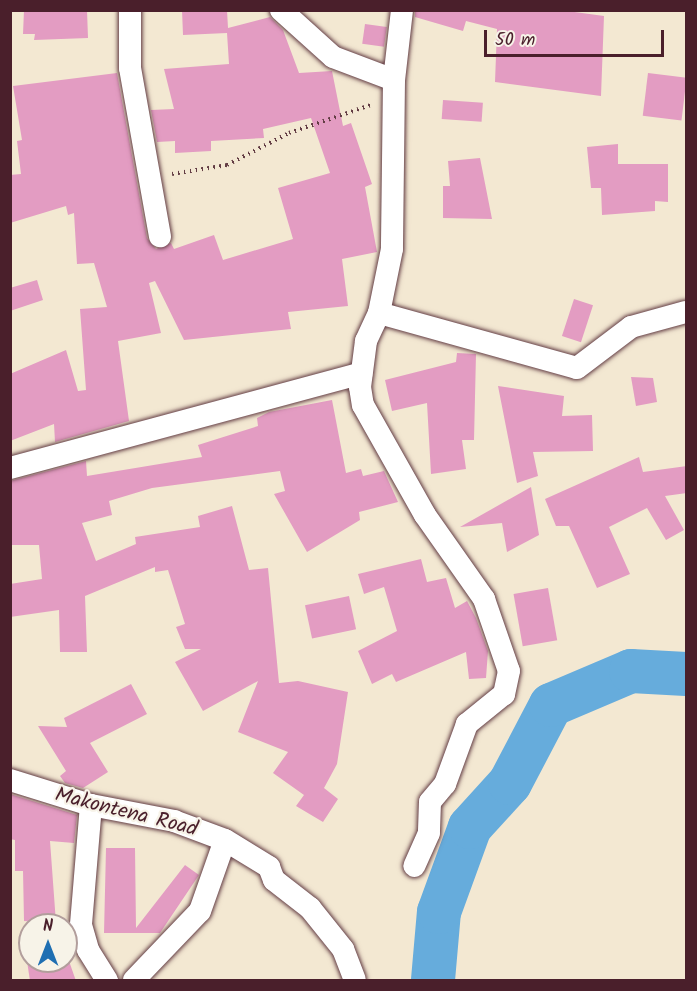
<!DOCTYPE html>
<style>
body{margin:0}
#map{position:relative;width:697px;height:991px;overflow:hidden;background:#f3e8d2;font-family:Kalam,sans-serif}
div>[style]{position:absolute}
[style*='--x']{left:calc(var(--x)*1px);top:calc(var(--y)*1px);width:calc(var(--w)*1px);rotate:calc(var(--a)*1deg)}
.river>*{height:44px;margin:-22px;padding:0 22px;transform-origin:22px;border-radius:22px;background:#66acdc}
.building>*{inset:0;background:#e39cc2;transform-origin:0 0}
.path>*{height:4px;margin-top:-2px;transform-origin:0;background:repeating-linear-gradient(90deg,#633d44 0 1.5px,transparent 0 6px)}
.roads{filter:drop-shadow(0 0 2px #633d44) drop-shadow(0 0 2px #633d44)}
.street>*{height:22px;margin:-11px;padding:0 11px;transform-origin:11px;border-radius:11px;background:#fff}
span{translate:-50% -50%;white-space:nowrap;text-align:center;line-height:1.15;-webkit-text-stroke:4.5px #f7f3e8;paint-order:stroke}
.street-label{font-size:21px;color:#4a1f2b}
.frame{position:absolute;inset:0;border:12px solid #4a1f2b;pointer-events:none}
.north{position:absolute;left:18px;top:913px;width:60px;height:60px;box-sizing:border-box;background:#f7f3e8;border:2px solid #b29e9c;border-radius:50%;rotate:0deg;font-size:16px;font-weight:700;line-height:24px;text-align:center;color:#4a1f2b}
.north::after{content:'';display:block;margin:auto;width:21px;height:27px;background:#1f6fb2;clip-path:polygon(50% 0,100% 100%,50% 72%,0 100%)}
.scale{position:absolute;left:484px;top:30px;width:180px;height:27px;box-sizing:border-box;border:3px solid #4a1f2b;border-top:0;padding-left:8px;font-size:18px;line-height:21px;white-space:nowrap;color:#4a1f2b;-webkit-text-stroke:4px #f7f3e8;paint-order:stroke}
</style>
<div id="map">
<div class="river">
<i style="--x:433;--y:980;--w:68;--a:-85"></i>
<i style="--x:439;--y:912;--w:90;--a:-70"></i>
<i style="--x:470;--y:827;--w:59;--a:-47.7"></i>
<i style="--x:510;--y:783;--w:88;--a:-62.3"></i>
<i style="--x:551;--y:705;--w:87;--a:-23"></i>
<i style="--x:631;--y:671;--w:55;--a:3.1"></i>
</div>
<div class="building">
<i style="clip-path:polygon(24px 10px,87px 10px,88px 38px,34px 40px,35px 34px,23px 34px)"></i>
<i style="clip-path:polygon(182px 10px,227px 10px,228px 28px,270px 17px,283px 30px,299px 73px,332px 71px,343px 126px,351px 123px,372px 184px,365px 187px,377px 252px,342px 259px,348px 306px,288px 312px,291px 329px,184px 340px,155px 281px,149px 283px,161px 333px,118px 341px,129px 421px,55px 442px,54px 424px,10px 441px,10px 374px,66px 350px,78px 391px,86px 390px,80px 309px,107px 307px,94px 263px,77px 264px,74px 213px,68px 215px,66px 206px,10px 223px,10px 175px,21px 174px,17px 141px,22px 140px,13px 86px,117px 73px,147px 238px,156px 249px,171px 243px,174px 249px,214px 235px,223px 260px,293px 239px,278px 188px,330px 173px,311px 118px,263px 129px,264px 138px,211px 141px,211px 151px,175px 153px,175px 141px,157px 142px,151px 110px,174px 109px,164px 69px,229px 64px,227px 33px,183px 35px)"></i>
<i style="clip-path:polygon(415px 10px,560px 10px,604px 16px,601px 96px,495px 82px,497px 29px,466px 21px,463px 31px,415px 17px)"></i>
<i style="left:365px;top:24px;width:22px;height:20px;rotate:8deg"></i>
<i style="left:648px;top:73px;width:39px;height:43px;rotate:7deg"></i>
<i style="left:443px;top:100px;width:40px;height:19px;rotate:4deg"></i>
<i style="clip-path:polygon(618px 144px,618px 164px,668px 164px,668px 202px,655px 201px,655px 211px,602px 215px,601px 188px,591px 188px,587px 147px)"></i>
<i style="clip-path:polygon(480px 158px,492px 219px,443px 218px,443px 186px,450px 186px,448px 161px)"></i>
<i style="clip-path:polygon(37px 280px,43px 300px,10px 311px,10px 288px)"></i>
<i style="left:574px;top:299px;width:20px;height:39px;rotate:18deg"></i>
<i style="clip-path:polygon(457px 353px,476px 354px,474px 440px,462px 440px,466px 469px,431px 474px,427px 403px,392px 411px,385px 380px,456px 362px)"></i>
<i style="clip-path:polygon(631px 377px,653px 378px,657px 402px,636px 406px)"></i>
<i style="clip-path:polygon(498px 386px,564px 396px,562px 416px,592px 415px,593px 451px,533px 452px,538px 476px,517px 483px)"></i>
<i style="clip-path:polygon(332px 400px,346px 473px,361px 469px,363px 476px,384px 471px,398px 502px,359px 512px,360px 520px,307px 552px,274px 494px,285px 491px,280px 471px,152px 488px,109px 501px,112px 515px,82px 523px,96px 561px,136px 544px,135px 537px,200px 527px,198px 516px,232px 506px,249px 570px,268px 568px,279px 683px,298px 681px,348px 692px,337px 764px,324px 788px,338px 799px,323px 822px,296px 806px,304px 795px,273px 773px,288px 752px,238px 732px,258px 681px,203px 711px,175px 662px,201px 649px,185px 649px,176px 627px,185px 624px,168px 570px,155px 572px,155px 567px,85px 596px,87px 652px,60px 652px,59px 610px,10px 617px,10px 584px,42px 579px,39px 545px,10px 545px,10px 481px,86px 461px,87px 476px,202px 457px,198px 445px,258px 426px,257px 418px,269px 412px)"></i>
<i style="clip-path:polygon(639px 457px,643px 472px,687px 466px,687px 493px,665px 496px,684px 530px,666px 540px,647px 508px,609px 527px,630px 574px,597px 588px,569px 526px,556px 526px,545px 499px)"></i>
<i style="clip-path:polygon(531px 487px,539px 535px,507px 552px,502px 523px,460px 527px)"></i>
<i style="clip-path:polygon(421px 559px,427px 582px,446px 578px,455px 608px,467px 601px,476px 618px,488px 651px,486px 678px,469px 679px,466px 652px,396px 682px,392px 674px,372px 684px,358px 651px,397px 631px,384px 587px,364px 594px,358px 574px)"></i>
<i style="left:548px;top:588px;width:53px;height:35px;rotate:80deg"></i>
<i style="left:349px;top:596px;width:34px;height:45px;rotate:78deg"></i>
<i style="clip-path:polygon(131px 684px,147px 714px,90px 743px,108px 772px,83px 788px,65px 783px,60px 776px,66px 771px,38px 726px,67px 727px,64px 718px)"></i>
<i style="clip-path:polygon(10px 794px,77px 815px,74px 843px,50px 841px,56px 923px,24px 921px,23px 871px,15px 871px,15px 840px,10px 839px)"></i>
<i style="clip-path:polygon(106px 848px,135px 848px,136px 928px,185px 865px,199px 875px,160px 933px,104px 933px)"></i>
<i style="clip-path:polygon(27px 961px,69px 961px,76px 981px,30px 981px)"></i>
</div>
<div class="path">
<i style="--x:172;--y:174;--w:56;--a:-9.3"></i>
<i style="--x:227;--y:165;--w:70;--a:-27.3"></i>
<i style="--x:289;--y:133;--w:89;--a:-19"></i>
</div>
<div class="roads">
<div class="street">
<i style="--x:130;--y:10;--w:58;--a:90"></i>
<i style="--x:130;--y:68;--w:171;--a:79.9"></i>
<i style="--x:281;--y:10;--w:70;--a:42.1"></i>
<i style="--x:333;--y:57;--w:65;--a:20.7"></i>
<i style="--x:402;--y:10;--w:70;--a:96.5"></i>
<i style="--x:394;--y:80;--w:169;--a:90.7"></i>
<i style="--x:392;--y:249;--w:65;--a:101.5"></i>
<i style="--x:379;--y:313;--w:31;--a:115"></i>
<i style="--x:366;--y:341;--w:46;--a:97.4"></i>
<i style="--x:360;--y:387;--w:18;--a:81"></i>
<i style="--x:363;--y:405;--w:126;--a:60.6"></i>
<i style="--x:425;--y:515;--w:103;--a:54.9"></i>
<i style="--x:484;--y:599;--w:76;--a:70.9"></i>
<i style="--x:509;--y:671;--w:24;--a:102"></i>
<i style="--x:504;--y:694;--w:48;--a:141"></i>
<i style="--x:467;--y:724;--w:64;--a:110.1"></i>
<i style="--x:445;--y:784;--w:23;--a:130"></i>
<i style="--x:430;--y:802;--w:31;--a:92"></i>
<i style="--x:429;--y:833;--w:36;--a:114"></i>
<i style="--x:379;--y:313;--w:205;--a:15.5"></i>
<i style="--x:577;--y:368;--w:68;--a:-37.2"></i>
<i style="--x:631;--y:327;--w:57;--a:-15.3"></i>
<i style="--x:10;--y:468;--w:364;--a:-15.1"></i>
<i style="--x:10;--y:780;--w:85;--a:17.2"></i>
<i style="--x:91;--y:805;--w:85;--a:10.9"></i>
<i style="--x:174;--y:821;--w:54;--a:20.4"></i>
<i style="--x:225;--y:840;--w:52;--a:31.5"></i>
<i style="--x:269;--y:867;--w:14;--a:69"></i>
<i style="--x:274;--y:880;--w:46;--a:37.9"></i>
<i style="--x:310;--y:908;--w:53;--a:51.2"></i>
<i style="--x:343;--y:949;--w:33;--a:69"></i>
<i style="--x:91;--y:805;--w:120;--a:94.8"></i>
<i style="--x:81;--y:925;--w:26;--a:74"></i>
<i style="--x:88;--y:950;--w:36;--a:58"></i>
<i style="--x:134;--y:980;--w:95;--a:-46.3"></i>
<i style="--x:200;--y:911;--w:75;--a:-70.6"></i>
</div>
</div>
<div class="street-label">
<span style="left:126px;top:813px;rotate:14deg">Makontena Road</span>
</div>
<div class="frame"></div>
<div class="north">N</div>
<div class="scale">50 m</div>
</div>
